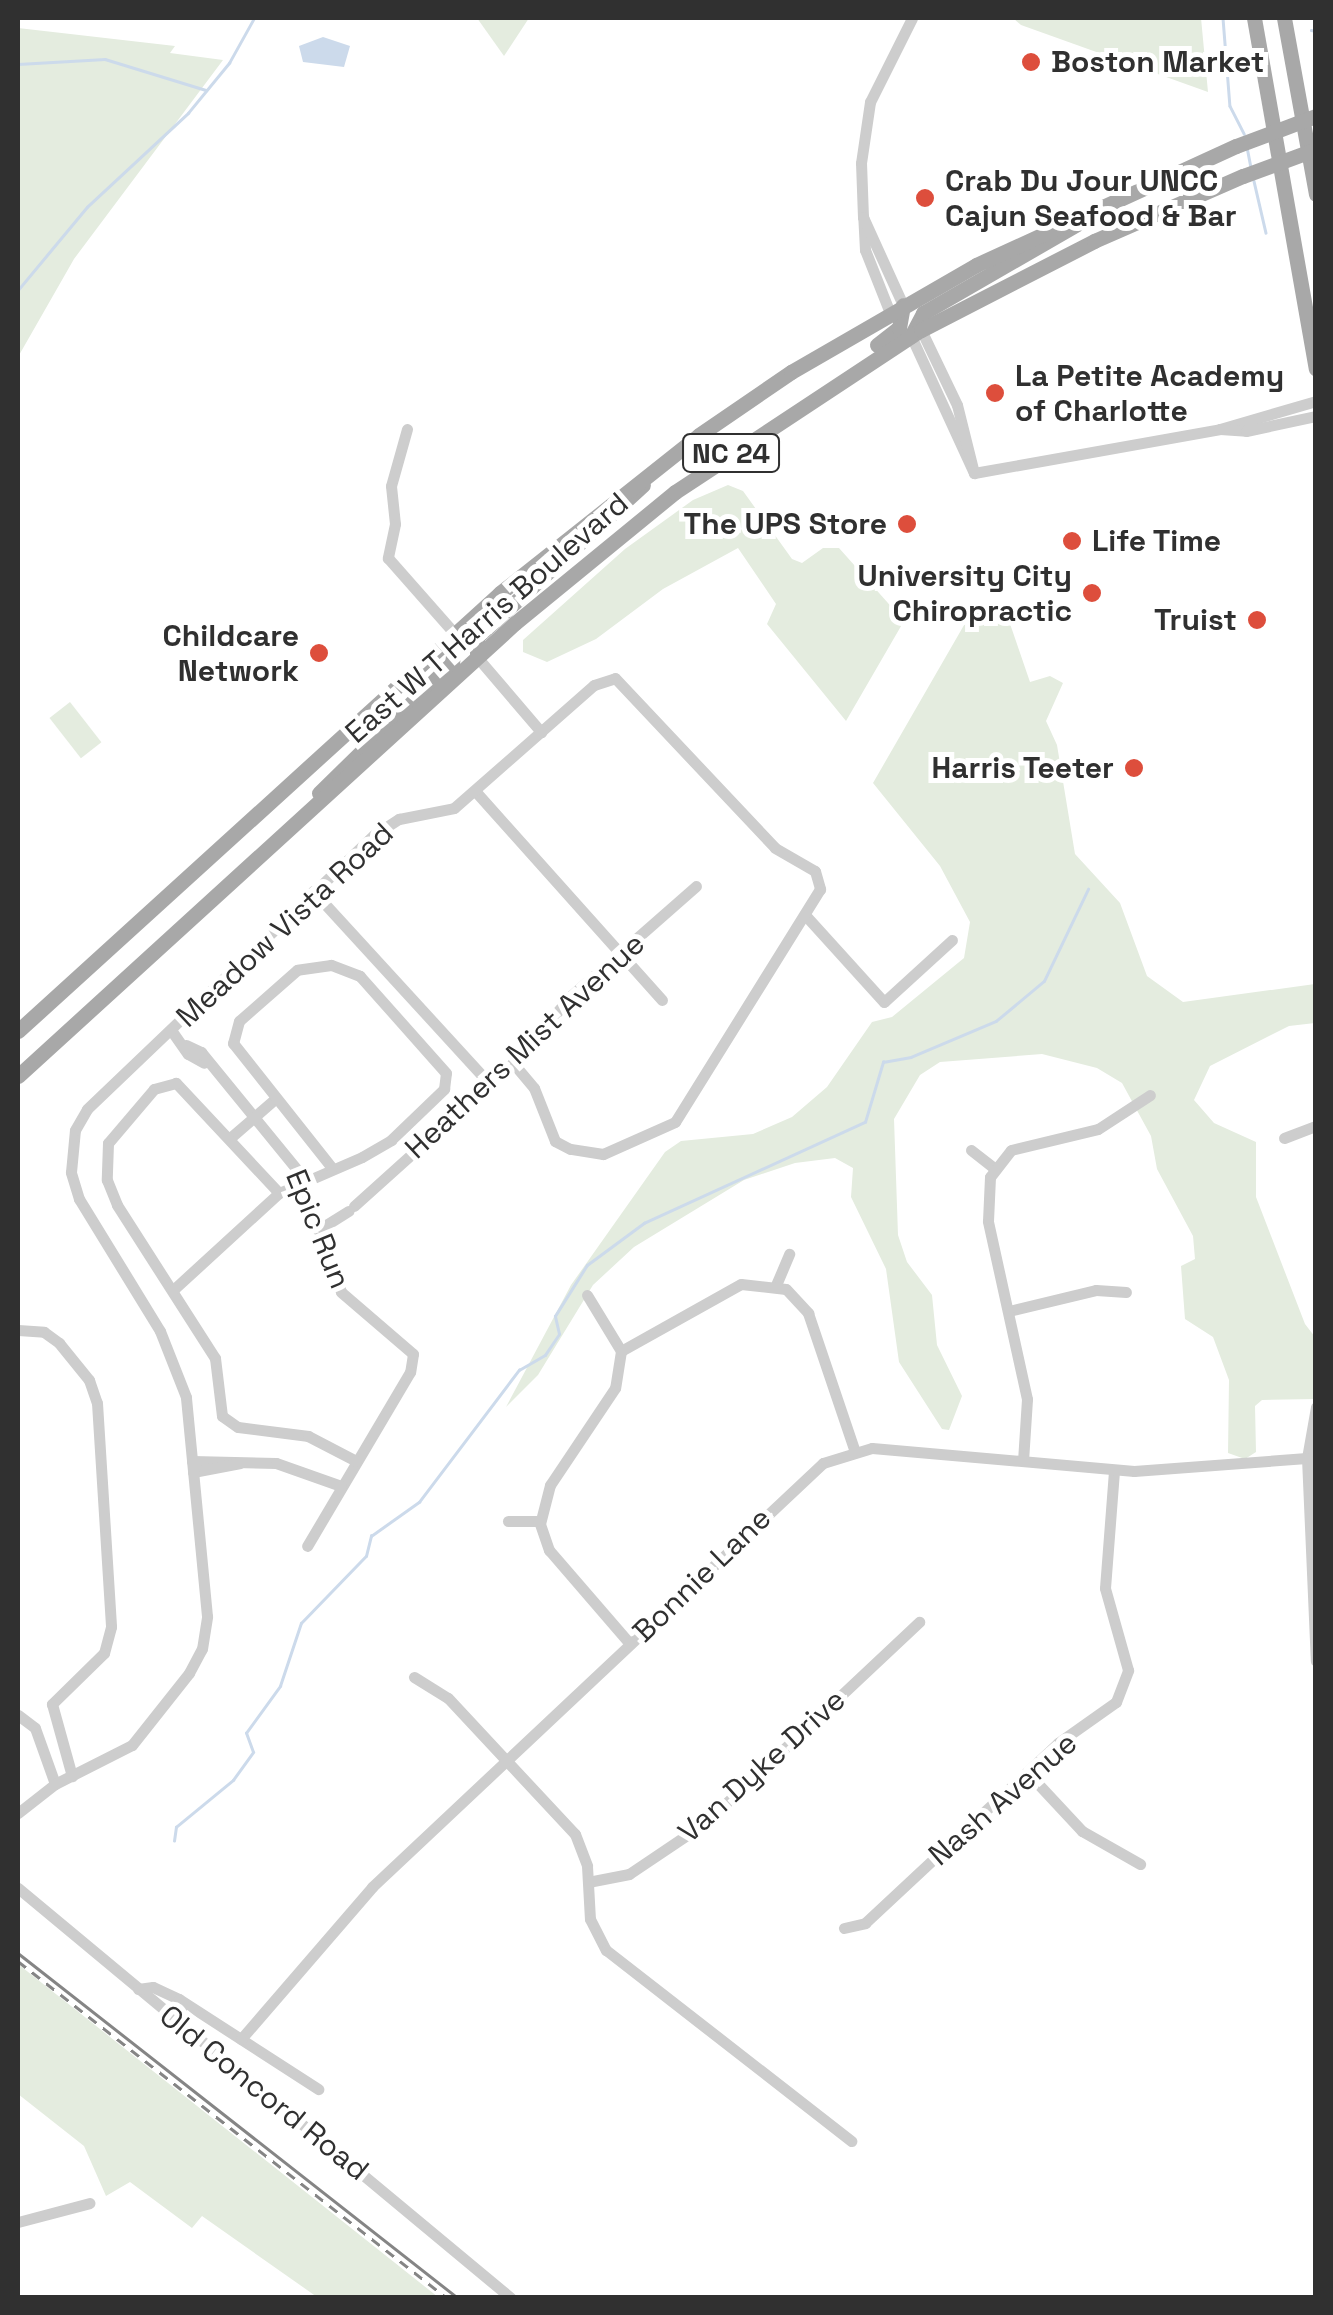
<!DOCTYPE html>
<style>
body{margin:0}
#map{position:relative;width:1333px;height:2315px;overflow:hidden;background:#fff;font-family:"Space Grotesk",sans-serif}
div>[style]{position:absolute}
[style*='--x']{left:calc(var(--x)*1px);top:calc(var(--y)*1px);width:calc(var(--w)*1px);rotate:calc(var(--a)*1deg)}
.green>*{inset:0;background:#e4ecdf;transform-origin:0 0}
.water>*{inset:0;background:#ccdaeb}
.stream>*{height:2.5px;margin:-1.25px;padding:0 1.25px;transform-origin:1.25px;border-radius:1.25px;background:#ccdaeb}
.minor>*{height:11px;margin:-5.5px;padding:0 5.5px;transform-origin:5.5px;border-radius:5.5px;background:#cdcdcd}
.major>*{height:15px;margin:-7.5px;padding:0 7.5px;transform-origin:7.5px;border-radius:7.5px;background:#a8a8a8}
.tram>*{height:2.5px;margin:-1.25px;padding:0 1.25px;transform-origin:1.25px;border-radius:1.25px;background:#858585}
.rail>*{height:2.5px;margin-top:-1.25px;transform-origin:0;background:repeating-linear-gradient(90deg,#858585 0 10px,transparent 0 18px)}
.major-bridge>*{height:15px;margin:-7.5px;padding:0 7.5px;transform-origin:7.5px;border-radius:7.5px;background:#a8a8a8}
.dots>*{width:28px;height:28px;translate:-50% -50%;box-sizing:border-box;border:5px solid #fff;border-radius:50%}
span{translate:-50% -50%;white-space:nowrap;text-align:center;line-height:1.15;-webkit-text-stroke:10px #fff;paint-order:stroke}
.shield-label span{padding:2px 8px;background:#fff;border:2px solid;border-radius:8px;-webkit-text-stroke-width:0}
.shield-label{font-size:28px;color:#303030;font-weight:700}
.poi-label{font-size:30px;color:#303030;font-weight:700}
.left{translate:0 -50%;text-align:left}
.right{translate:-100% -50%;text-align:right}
.street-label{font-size:30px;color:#303030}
.frame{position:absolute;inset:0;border:20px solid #303030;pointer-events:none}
</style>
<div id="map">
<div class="green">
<i style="clip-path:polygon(477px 18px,529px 18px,504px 56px)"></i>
<i style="clip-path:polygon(1013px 18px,1201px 18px,1208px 92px,1021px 25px)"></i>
<i style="clip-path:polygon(18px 28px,175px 46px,170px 53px,223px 60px,74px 259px,18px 357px)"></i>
<i style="clip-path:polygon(728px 485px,743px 491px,792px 559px,802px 563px,823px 548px,839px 548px,904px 621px,846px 721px,767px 624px,776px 604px,738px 548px,663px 589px,596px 639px,547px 662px,523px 652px,523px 640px,625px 549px,693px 500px)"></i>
<i style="clip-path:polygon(990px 602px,1007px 615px,1030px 682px,1050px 676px,1063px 683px,1046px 721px,1057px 745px,1075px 854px,1120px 903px,1147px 976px,1183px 1002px,1315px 984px,1315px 1023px,1289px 1026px,1210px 1066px,1194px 1100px,1214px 1123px,1256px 1142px,1256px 1197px,1305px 1324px,1315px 1337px,1315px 1399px,1262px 1400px,1255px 1406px,1256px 1452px,1245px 1459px,1228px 1453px,1229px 1380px,1213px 1337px,1185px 1319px,1181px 1266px,1195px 1259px,1193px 1236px,1157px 1169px,1151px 1136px,1122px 1083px,1097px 1068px,1042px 1054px,940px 1062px,920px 1075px,894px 1119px,898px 1235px,907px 1262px,932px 1295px,937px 1345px,962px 1396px,949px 1430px,942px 1429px,899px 1362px,886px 1269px,851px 1197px,853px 1168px,835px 1158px,795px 1163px,744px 1180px,634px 1247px,593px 1285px,538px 1375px,506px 1407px,571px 1285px,665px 1152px,681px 1141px,753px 1134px,792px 1117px,827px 1087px,872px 1022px,892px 1017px,964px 958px,970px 922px,940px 866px,873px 783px,971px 613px)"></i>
<i style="left:70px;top:702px;width:51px;height:26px;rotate:52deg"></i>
<i style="clip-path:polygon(18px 1964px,438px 2297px,317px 2297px,202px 2216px,192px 2228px,130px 2182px,106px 2196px,84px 2146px,18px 2094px)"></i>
</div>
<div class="water">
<i style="clip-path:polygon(323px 37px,350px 46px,344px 67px,303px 62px,299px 46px)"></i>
</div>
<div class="stream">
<i style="--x:1223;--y:18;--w:88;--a:85.5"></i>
<i style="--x:1230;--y:106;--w:31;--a:63"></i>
<i style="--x:1311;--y:30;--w:5;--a:11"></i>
<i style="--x:18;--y:64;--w:87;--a:-3.3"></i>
<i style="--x:105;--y:59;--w:106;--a:17.1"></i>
<i style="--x:1247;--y:147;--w:21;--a:79"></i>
<i style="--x:1254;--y:181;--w:53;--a:77"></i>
<i style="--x:18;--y:290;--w:108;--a:-50.3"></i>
<i style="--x:87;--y:207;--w:138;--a:-42.9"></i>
<i style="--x:188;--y:113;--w:65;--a:-50.6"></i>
<i style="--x:229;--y:63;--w:51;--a:-60.9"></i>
<i style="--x:174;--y:1841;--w:14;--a:-82"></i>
<i style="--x:176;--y:1827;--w:74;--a:-39.5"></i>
<i style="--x:233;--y:1780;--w:34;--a:-54"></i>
<i style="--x:253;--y:1752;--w:20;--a:-110"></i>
<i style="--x:246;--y:1733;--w:58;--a:-54.1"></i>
<i style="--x:280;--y:1686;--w:66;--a:-71.6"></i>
<i style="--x:301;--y:1623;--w:93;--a:-45.9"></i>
<i style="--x:366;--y:1556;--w:21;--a:-76"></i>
<i style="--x:371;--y:1536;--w:59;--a:-35.3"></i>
<i style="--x:419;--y:1502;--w:166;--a:-52.9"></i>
<i style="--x:519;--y:1370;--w:30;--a:-30"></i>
<i style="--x:545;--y:1355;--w:25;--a:-56"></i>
<i style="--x:559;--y:1334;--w:18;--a:-103"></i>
<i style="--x:555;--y:1316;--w:60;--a:-57.9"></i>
<i style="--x:587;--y:1265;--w:71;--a:-36.4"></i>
<i style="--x:644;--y:1223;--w:243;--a:-24.6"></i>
<i style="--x:865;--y:1122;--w:63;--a:-73.3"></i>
<i style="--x:883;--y:1062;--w:28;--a:-10"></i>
<i style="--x:911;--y:1057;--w:92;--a:-23"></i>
<i style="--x:996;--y:1021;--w:62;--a:-39.8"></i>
<i style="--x:1044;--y:981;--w:102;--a:-64.4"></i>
</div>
<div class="minor">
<i style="--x:863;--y:217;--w:54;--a:-92.1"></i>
<i style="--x:861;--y:163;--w:62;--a:-81.6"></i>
<i style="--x:870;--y:102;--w:94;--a:-63.4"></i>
<i style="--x:890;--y:313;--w:68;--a:-111.6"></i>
<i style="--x:865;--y:250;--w:33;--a:-93"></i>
<i style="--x:863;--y:217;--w:97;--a:65.6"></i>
<i style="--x:911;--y:336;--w:151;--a:65.3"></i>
<i style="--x:974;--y:473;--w:70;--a:-104"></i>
<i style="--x:957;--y:405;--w:83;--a:-115.6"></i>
<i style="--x:1316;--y:401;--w:100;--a:163.7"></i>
<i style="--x:1220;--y:429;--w:26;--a:4"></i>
<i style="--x:1246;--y:431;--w:72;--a:-12.1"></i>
<i style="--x:407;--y:429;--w:59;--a:105.7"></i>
<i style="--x:391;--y:486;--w:38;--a:84"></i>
<i style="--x:395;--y:524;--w:35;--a:102"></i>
<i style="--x:388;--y:558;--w:103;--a:48.6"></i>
<i style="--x:974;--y:473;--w:250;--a:-10.1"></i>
<i style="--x:477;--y:657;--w:99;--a:49.5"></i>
<i style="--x:476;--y:792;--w:279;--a:48.2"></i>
<i style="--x:313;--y:891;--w:260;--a:47.5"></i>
<i style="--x:806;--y:916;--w:116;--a:47.8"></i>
<i style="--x:884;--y:1002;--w:92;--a:-42.4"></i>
<i style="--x:171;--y:1030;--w:29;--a:55"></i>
<i style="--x:188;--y:1054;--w:18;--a:29"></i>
<i style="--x:186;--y:1045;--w:17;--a:25"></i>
<i style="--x:201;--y:1052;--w:154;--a:50.8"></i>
<i style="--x:298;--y:1171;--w:128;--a:70.4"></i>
<i style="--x:341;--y:1292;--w:95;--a:40.7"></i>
<i style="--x:413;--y:1354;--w:18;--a:99"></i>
<i style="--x:410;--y:1372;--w:202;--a:120.6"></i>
<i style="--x:230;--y:1138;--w:60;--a:-40.9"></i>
<i style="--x:1284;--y:1138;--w:34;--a:-21"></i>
<i style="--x:971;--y:1150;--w:29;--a:38"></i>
<i style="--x:279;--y:1193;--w:151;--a:-133.1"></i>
<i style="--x:176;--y:1083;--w:23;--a:165"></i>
<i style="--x:154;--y:1089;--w:71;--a:130.4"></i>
<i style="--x:108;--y:1143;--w:37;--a:92"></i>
<i style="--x:107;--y:1180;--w:27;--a:68"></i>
<i style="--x:117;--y:1205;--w:182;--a:57.4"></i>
<i style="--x:215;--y:1358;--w:58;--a:83.1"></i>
<i style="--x:222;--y:1416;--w:19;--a:35"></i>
<i style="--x:238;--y:1427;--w:71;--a:7.3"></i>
<i style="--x:308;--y:1436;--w:54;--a:27.5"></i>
<i style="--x:354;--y:1206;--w:214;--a:-42"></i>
<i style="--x:513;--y:1063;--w:90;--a:-49.1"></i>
<i style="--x:572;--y:995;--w:165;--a:-41.3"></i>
<i style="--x:318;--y:1230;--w:36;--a:-32"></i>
<i style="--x:776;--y:1285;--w:34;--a:-67"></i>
<i style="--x:173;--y:1290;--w:144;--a:-42.5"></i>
<i style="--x:279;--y:1193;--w:90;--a:-23.4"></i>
<i style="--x:362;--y:1157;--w:34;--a:-30"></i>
<i style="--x:391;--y:1140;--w:74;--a:-43.9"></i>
<i style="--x:444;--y:1089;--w:16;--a:-83"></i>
<i style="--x:446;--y:1073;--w:130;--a:-131.6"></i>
<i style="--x:360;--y:976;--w:31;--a:-159"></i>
<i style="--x:331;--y:965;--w:34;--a:172"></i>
<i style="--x:297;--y:970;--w:77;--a:138.7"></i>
<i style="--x:239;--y:1021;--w:23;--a:105"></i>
<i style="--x:233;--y:1043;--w:159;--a:51.6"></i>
<i style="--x:587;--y:1295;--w:66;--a:58.7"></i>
<i style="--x:621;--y:1351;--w:37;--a:99"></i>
<i style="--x:615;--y:1388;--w:117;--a:123.8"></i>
<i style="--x:550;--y:1485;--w:40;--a:104.4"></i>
<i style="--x:540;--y:1524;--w:28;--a:71"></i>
<i style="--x:549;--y:1550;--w:124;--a:49.2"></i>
<i style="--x:1009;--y:1311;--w:89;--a:-13.6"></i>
<i style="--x:1096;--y:1290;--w:30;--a:4"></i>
<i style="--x:18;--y:1330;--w:26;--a:4"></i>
<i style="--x:44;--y:1332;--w:19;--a:36"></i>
<i style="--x:59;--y:1343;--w:48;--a:51"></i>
<i style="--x:89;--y:1380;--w:24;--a:71"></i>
<i style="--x:97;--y:1403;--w:224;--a:86.4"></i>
<i style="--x:111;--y:1627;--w:27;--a:105"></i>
<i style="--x:104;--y:1653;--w:73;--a:135.6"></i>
<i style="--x:52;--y:1704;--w:75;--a:74.5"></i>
<i style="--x:621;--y:1351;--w:137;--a:-29.2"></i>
<i style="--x:741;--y:1284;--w:45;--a:6.3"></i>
<i style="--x:786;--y:1289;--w:33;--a:47"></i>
<i style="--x:808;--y:1313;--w:144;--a:71.3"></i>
<i style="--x:1316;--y:1407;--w:52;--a:100"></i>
<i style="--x:1307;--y:1458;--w:203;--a:87.5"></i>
<i style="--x:192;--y:1461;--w:84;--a:1.4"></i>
<i style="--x:276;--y:1463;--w:69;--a:19.5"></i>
<i style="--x:1023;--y:1461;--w:62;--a:-86.3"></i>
<i style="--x:1027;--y:1399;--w:182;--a:-102.4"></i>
<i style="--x:988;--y:1221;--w:44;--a:-87.4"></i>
<i style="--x:990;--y:1177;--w:34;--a:-52"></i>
<i style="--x:1011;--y:1150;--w:89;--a:-13.6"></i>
<i style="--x:1098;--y:1129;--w:62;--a:-33.2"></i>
<i style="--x:193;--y:1472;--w:48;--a:-10.8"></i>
<i style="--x:508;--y:1521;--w:32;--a:0"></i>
<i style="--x:414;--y:1677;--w:40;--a:32"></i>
<i style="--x:448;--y:1698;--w:186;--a:47"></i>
<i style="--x:575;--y:1834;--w:34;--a:69"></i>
<i style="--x:587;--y:1866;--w:53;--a:86.8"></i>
<i style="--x:590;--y:1919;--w:35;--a:63"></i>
<i style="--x:606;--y:1950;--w:311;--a:37.9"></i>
<i style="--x:18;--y:1715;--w:21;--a:37"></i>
<i style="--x:35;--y:1728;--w:59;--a:70.3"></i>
<i style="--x:1027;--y:1772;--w:81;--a:47"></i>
<i style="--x:1082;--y:1831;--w:67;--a:29.6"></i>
<i style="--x:18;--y:1813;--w:47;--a:-38.1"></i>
<i style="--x:55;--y:1784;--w:86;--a:-26.9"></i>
<i style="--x:132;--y:1745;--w:92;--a:-51.6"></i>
<i style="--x:189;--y:1673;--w:27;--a:-62"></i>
<i style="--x:202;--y:1649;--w:33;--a:-81"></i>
<i style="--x:207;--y:1616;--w:220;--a:-95.5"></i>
<i style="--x:186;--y:1397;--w:71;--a:-111.5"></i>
<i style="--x:160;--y:1331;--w:155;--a:-121.5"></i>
<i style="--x:79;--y:1199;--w:28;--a:-107"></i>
<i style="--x:71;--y:1172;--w:42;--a:-84.6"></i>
<i style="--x:75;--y:1130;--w:24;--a:-60"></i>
<i style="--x:87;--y:1109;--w:397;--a:-43.7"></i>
<i style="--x:374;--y:835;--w:30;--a:-33"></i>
<i style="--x:399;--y:819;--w:56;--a:-11.3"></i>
<i style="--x:454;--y:808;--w:186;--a:-41.3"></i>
<i style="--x:594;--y:685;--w:22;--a:-18"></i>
<i style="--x:615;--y:678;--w:233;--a:46.7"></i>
<i style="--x:775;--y:848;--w:46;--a:29.9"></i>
<i style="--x:815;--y:871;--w:19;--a:74"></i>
<i style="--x:820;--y:889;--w:274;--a:121.9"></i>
<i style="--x:675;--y:1122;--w:79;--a:156"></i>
<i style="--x:603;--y:1154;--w:33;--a:-171"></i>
<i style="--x:570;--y:1149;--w:17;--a:-152"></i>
<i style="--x:555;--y:1141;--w:57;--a:-111.6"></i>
<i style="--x:534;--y:1088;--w:33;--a:-130"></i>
<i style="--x:588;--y:1882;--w:42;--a:-11"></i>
<i style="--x:629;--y:1874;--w:92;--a:-33.9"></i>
<i style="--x:705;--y:1823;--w:294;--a:-43.2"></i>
<i style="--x:18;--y:1888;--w:641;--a:39.75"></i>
<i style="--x:844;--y:1928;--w:22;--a:-13"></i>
<i style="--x:865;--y:1923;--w:264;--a:-43"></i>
<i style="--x:1058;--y:1743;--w:71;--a:-35.3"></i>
<i style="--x:1116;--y:1702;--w:34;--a:-69"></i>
<i style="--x:1128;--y:1670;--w:85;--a:-105.7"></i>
<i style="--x:1105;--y:1588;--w:118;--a:-85.6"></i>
<i style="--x:138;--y:1989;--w:15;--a:-8"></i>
<i style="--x:153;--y:1987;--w:29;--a:25"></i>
<i style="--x:179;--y:1999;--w:166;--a:32.9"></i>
<i style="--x:241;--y:2039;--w:201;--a:-49.2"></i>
<i style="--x:372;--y:1887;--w:619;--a:-43.23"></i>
<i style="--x:823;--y:1463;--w:51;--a:-17"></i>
<i style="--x:872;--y:1448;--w:263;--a:5"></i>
<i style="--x:1134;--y:1471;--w:173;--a:-4.3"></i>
<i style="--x:18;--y:2222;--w:74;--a:-14.8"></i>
</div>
<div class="major">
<i style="--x:1254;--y:18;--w:356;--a:80"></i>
<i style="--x:1284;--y:18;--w:179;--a:79.7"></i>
<i style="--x:911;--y:336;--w:26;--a:-62"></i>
<i style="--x:923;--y:313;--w:178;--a:-30"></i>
<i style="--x:877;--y:345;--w:28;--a:-38"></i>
<i style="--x:899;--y:328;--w:23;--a:-80"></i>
<i style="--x:477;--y:657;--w:20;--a:-90"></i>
<i style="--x:477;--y:637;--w:225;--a:-42.5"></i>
<i style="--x:319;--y:793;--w:186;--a:-44.3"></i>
<i style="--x:452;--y:663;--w:28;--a:-82"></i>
<i style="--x:18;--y:1031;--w:651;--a:-42.26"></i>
<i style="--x:500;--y:593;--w:254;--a:-38.4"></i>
<i style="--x:699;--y:435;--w:112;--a:-34.4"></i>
<i style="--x:791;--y:372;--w:214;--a:-30"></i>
<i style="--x:976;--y:265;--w:286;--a:-24.6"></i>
<i style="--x:18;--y:1076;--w:672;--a:-42.35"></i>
<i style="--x:515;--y:623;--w:207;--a:-39.3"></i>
<i style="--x:675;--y:492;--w:295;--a:-33.4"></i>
<i style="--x:921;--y:330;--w:195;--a:-27.2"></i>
<i style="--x:1094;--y:241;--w:163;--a:-23.6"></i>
</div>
<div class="tram">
<i style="--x:18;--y:1953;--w:559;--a:38.1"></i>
</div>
<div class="rail">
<i style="--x:18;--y:1961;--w:546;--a:38.15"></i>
</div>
<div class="major-bridge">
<i style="--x:1236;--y:146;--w:85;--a:-20.6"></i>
<i style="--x:1243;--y:176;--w:78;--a:-20.3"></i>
</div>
<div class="dots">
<i style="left:1031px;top:62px;background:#dd4e3c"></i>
<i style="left:925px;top:198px;background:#dd4e3c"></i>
<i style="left:995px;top:393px;background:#dd4e3c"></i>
<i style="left:907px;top:524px;background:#dd4e3c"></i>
<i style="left:1072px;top:541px;background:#dd4e3c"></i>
<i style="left:1092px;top:593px;background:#dd4e3c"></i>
<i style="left:1257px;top:620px;background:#dd4e3c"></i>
<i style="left:319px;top:653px;background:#dd4e3c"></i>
<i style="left:1134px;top:768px;background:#dd4e3c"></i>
</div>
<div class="shield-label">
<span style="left:731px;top:453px">NC 24</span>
</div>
<div class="poi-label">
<span class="left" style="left:1051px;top:62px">Boston Market</span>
<span class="left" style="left:945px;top:198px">Crab Du Jour UNCC<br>Cajun Seafood &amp; Bar</span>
<span class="left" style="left:1015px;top:393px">La Petite Academy<br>of Charlotte</span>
<span class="right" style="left:887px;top:524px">The UPS Store</span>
<span class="left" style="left:1092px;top:541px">Life Time</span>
<span class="right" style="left:1072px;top:593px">University City<br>Chiropractic</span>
<span class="right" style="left:1237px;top:620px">Truist</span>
<span class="right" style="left:299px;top:653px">Childcare<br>Network</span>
<span class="right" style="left:1114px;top:768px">Harris Teeter</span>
</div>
<div class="street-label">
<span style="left:487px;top:618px;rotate:-41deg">East W T Harris Boulevard</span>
<span style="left:285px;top:925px;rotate:-43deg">Meadow Vista Road</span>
<span style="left:525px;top:1046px;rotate:-43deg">Heathers Mist Avenue</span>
<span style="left:318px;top:1229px;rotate:68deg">Epic Run</span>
<span style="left:702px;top:1575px;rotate:-44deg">Bonnie Lane</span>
<span style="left:762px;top:1766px;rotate:-42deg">Van Dyke Drive</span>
<span style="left:1003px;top:1799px;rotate:-41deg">Nash Avenue</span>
<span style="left:264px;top:2093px;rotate:39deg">Old Concord Road</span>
</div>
<div class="frame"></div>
</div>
